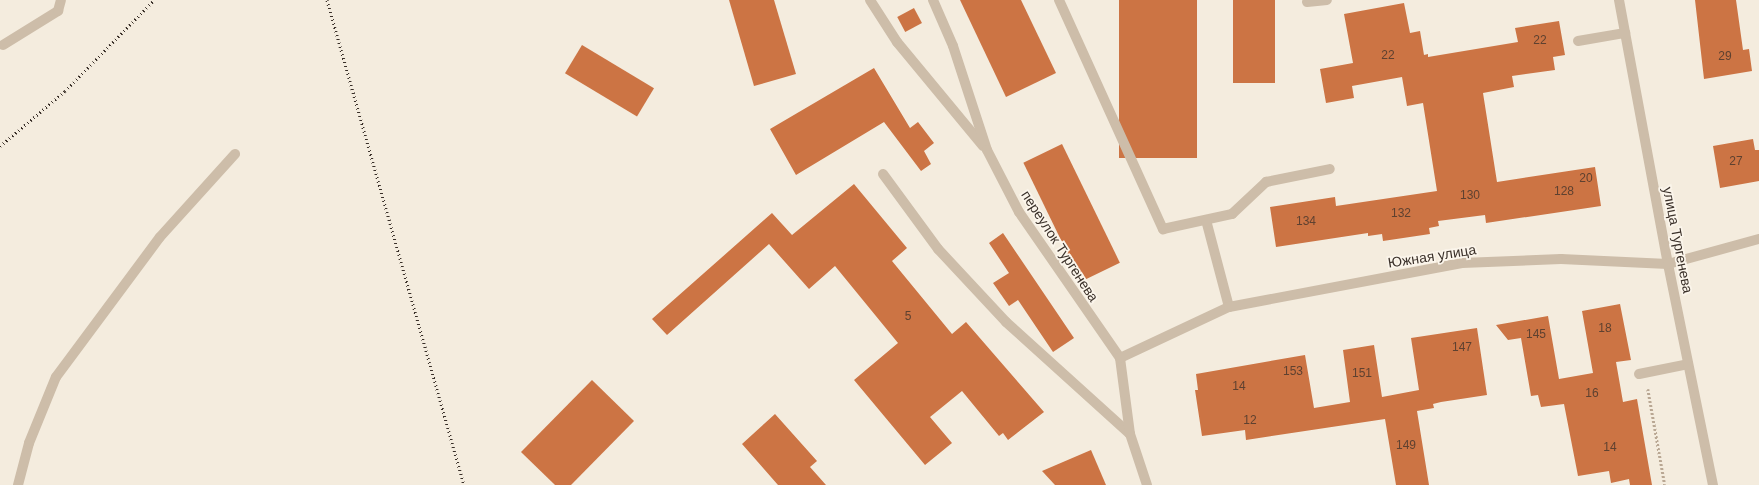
<!DOCTYPE html>
<meta charset="utf-8">
<style>
body{margin:0}
#map{position:relative;width:1759px;height:485px;overflow:hidden;background:#f4ecde;font-family:Helvetica,sans-serif}
div>[style]{position:absolute}
[style*='--x']{left:calc(var(--x)*1px);top:calc(var(--y)*1px);width:calc(var(--w)*1px);rotate:calc(var(--a)*1deg)}
.building>*{inset:0;background:#cc7444;transform-origin:0 0}
.path>*{height:2.5px;margin-top:-1.25px;transform-origin:0;background:repeating-linear-gradient(90deg,#b9a793 0 2px,transparent 0 4px)}
.lane>*{height:10px;margin:-5px;padding:0 5px;transform-origin:5px;border-radius:5px;background:#cdbda9}
.street>*{height:10px;margin:-5px;padding:0 5px;transform-origin:5px;border-radius:5px;background:#cdbda9}
.rail>*{height:3px;margin-top:-1.5px;transform-origin:0;background:repeating-linear-gradient(90deg,#3a3029 0 1px,transparent 0 4px)}
span{translate:-50% -50%;white-space:nowrap;text-align:center;line-height:1.15;-webkit-text-stroke:3.5px #fbf5eb;paint-order:stroke}
.number-label{font-size:12px;color:#5e4130}
.number-label span{-webkit-text-stroke-width:0}
.street-label{font-size:14px;color:#3a3029}
</style>
<div id="map">
<div class="building">
<i style="clip-path:polygon(729px 0,774px 0,796px 74px,754px 86px)"></i>
<i style="clip-path:polygon(960px 0,1021px 0,1056px 73px,1006px 97px)"></i>
<i style="left:1119px;top:0;width:78px;height:158px"></i>
<i style="left:1233px;top:0;width:42px;height:83px"></i>
<i style="clip-path:polygon(1695px 0,1736px 0,1743px 50px,1749px 49px,1752px 71px,1704px 79px)"></i>
<i style="clip-path:polygon(1404px 3px,1410px 33px,1420px 31px,1424px 55px,1428px 54px,1428px 57px,1518px 42px,1515px 28px,1559px 21px,1565px 55px,1553px 57px,1555px 70px,1512px 76px,1514px 87px,1483px 93px,1497px 182px,1595px 167px,1601px 206px,1486px 223px,1485px 215px,1438px 221px,1439px 226px,1429px 228px,1430px 234px,1383px 241px,1382px 234px,1368px 236px,1368px 233px,1276px 247px,1270px 207px,1335px 197px,1336px 206px,1437px 191px,1423px 103px,1407px 106px,1402px 77px,1352px 86px,1354px 98px,1326px 103px,1320px 69px,1353px 63px,1344px 14px)"></i>
<i style="left:914px;top:8px;width:17px;height:19px;rotate:62deg"></i>
<i style="left:582px;top:45px;width:84px;height:33px;rotate:31deg"></i>
<i style="clip-path:polygon(874px 68px,910px 128px,918px 122px,934px 143px,924px 151px,931px 164px,921px 171px,884px 122px,796px 175px,770px 129px)"></i>
<i style="clip-path:polygon(1753px 139px,1755px 150px,1759px 150px,1759px 181px,1720px 188px,1713px 146px)"></i>
<i style="left:1062px;top:144px;width:132px;height:43px;rotate:64deg"></i>
<i style="clip-path:polygon(854px 184px,907px 248px,892px 261px,952px 334px,966px 322px,1044px 412px,1008px 440px,1003px 433px,999px 436px,962px 391px,930px 417px,952px 443px,925px 465px,854px 380px,898px 343px,835px 266px,809px 289px,769px 244px,667px 335px,652px 319px,772px 213px,792px 235px)"></i>
<i style="clip-path:polygon(1003px 233px,1074px 338px,1053px 352px,1018px 300px,1009px 306px,993px 283px,1009px 273px,989px 243px)"></i>
<i style="clip-path:polygon(1620px 304px,1631px 360px,1616px 362px,1623px 402px,1637px 399px,1652px 485px,1630px 485px,1629px 479px,1611px 483px,1609px 471px,1578px 476px,1564px 404px,1541px 407px,1538px 395px,1531px 396px,1521px 338px,1508px 340px,1496px 325px,1548px 316px,1559px 379px,1593px 373px,1582px 311px)"></i>
<i style="clip-path:polygon(1477px 328px,1487px 395px,1441px 402px,1433px 404px,1434px 408px,1417px 411px,1429px 485px,1396px 485px,1385px 419px,1246px 440px,1245px 430px,1202px 436px,1195px 390px,1198px 390px,1196px 374px,1305px 355px,1314px 408px,1350px 402px,1343px 350px,1374px 345px,1382px 397px,1419px 390px,1411px 338px)"></i>
<i style="clip-path:polygon(592px 380px,634px 421px,571px 485px,555px 485px,521px 452px)"></i>
<i style="clip-path:polygon(775px 414px,817px 461px,810px 467px,826px 485px,778px 485px,742px 444px)"></i>
<i style="clip-path:polygon(1091px 450px,1106px 485px,1055px 485px,1042px 471px)"></i>
</div>
<div class="path">
<i style="--x:1648;--y:389;--w:97;--a:80"></i>
</div>
<div class="lane">
<i style="--x:870;--y:0;--w:50;--a:57.3"></i>
<i style="--x:897;--y:42;--w:135;--a:50.4"></i>
<i style="--x:933;--y:0;--w:50;--a:66.5"></i>
<i style="--x:953;--y:46;--w:109;--a:71.9"></i>
<i style="--x:987;--y:150;--w:70;--a:62.7"></i>
<i style="--x:1019;--y:212;--w:178;--a:55.3"></i>
<i style="--x:1059;--y:0;--w:252;--a:65.6"></i>
<i style="--x:1163;--y:229;--w:71;--a:-12.3"></i>
<i style="--x:1232;--y:214;--w:47;--a:-43.3"></i>
<i style="--x:1266;--y:182;--w:65;--a:-11.5"></i>
<i style="--x:1307;--y:2;--w:20;--a:-6"></i>
<i style="--x:1578;--y:41;--w:48;--a:-9.7"></i>
<i style="--x:883;--y:174;--w:93;--a:53.7"></i>
<i style="--x:938;--y:249;--w:100;--a:47"></i>
<i style="--x:1006;--y:322;--w:167;--a:42.1"></i>
<i style="--x:1206;--y:220;--w:90;--a:75.2"></i>
<i style="--x:1639;--y:374;--w:50;--a:-11.5"></i>
<i style="--x:18;--y:485;--w:43;--a:-75.3"></i>
<i style="--x:29;--y:443;--w:71;--a:-67.8"></i>
<i style="--x:56;--y:377;--w:174;--a:-53.4"></i>
<i style="--x:160;--y:237;--w:112;--a:-47.9"></i>
</div>
<div class="street">
<i style="--x:1619;--y:0;--w:269;--a:79.5"></i>
<i style="--x:1668;--y:264;--w:226;--a:78.5"></i>
<i style="--x:3;--y:45;--w:65;--a:-31.7"></i>
<i style="--x:58;--y:11;--w:11;--a:-75"></i>
<i style="--x:1147;--y:485;--w:54;--a:-108.4"></i>
<i style="--x:1130;--y:434;--w:77;--a:-97.5"></i>
<i style="--x:1120;--y:358;--w:120;--a:-25.1"></i>
<i style="--x:1229;--y:307;--w:237;--a:-10.7"></i>
<i style="--x:1462;--y:263;--w:99;--a:-2.3"></i>
<i style="--x:1561;--y:259;--w:107;--a:2.7"></i>
<i style="--x:1668;--y:264;--w:94;--a:-15.4"></i>
</div>
<div class="rail">
<i style="--x:327;--y:0;--w:504;--a:74.23"></i>
<i style="--x:0;--y:146;--w:85;--a:-40.2"></i>
<i style="--x:65;--y:91;--w:127;--a:-45.6"></i>
</div>
<div class="number-label">
<span style="left:1540px;top:41px">22</span>
<span style="left:1388px;top:56px">22</span>
<span style="left:1725px;top:57px">29</span>
<span style="left:1736px;top:162px">27</span>
<span style="left:1586px;top:179px">20</span>
<span style="left:1564px;top:192px">128</span>
<span style="left:1470px;top:196px">130</span>
<span style="left:1401px;top:214px">132</span>
<span style="left:1306px;top:222px">134</span>
<span style="left:908px;top:317px">5</span>
<span style="left:1605px;top:329px">18</span>
<span style="left:1536px;top:335px">145</span>
<span style="left:1462px;top:348px">147</span>
<span style="left:1293px;top:372px">153</span>
<span style="left:1362px;top:374px">151</span>
<span style="left:1239px;top:387px">14</span>
<span style="left:1592px;top:394px">16</span>
<span style="left:1250px;top:421px">12</span>
<span style="left:1406px;top:446px">149</span>
<span style="left:1610px;top:448px">14</span>
</div>
<div class="street-label">
<span style="left:1678px;top:240px;rotate:79deg">улица Тургенева</span>
<span style="left:1060px;top:246px;rotate:57deg">переулок Тургенева</span>
<span style="left:1432px;top:256px;rotate:-9deg">Южная улица</span>
</div>
</div>
